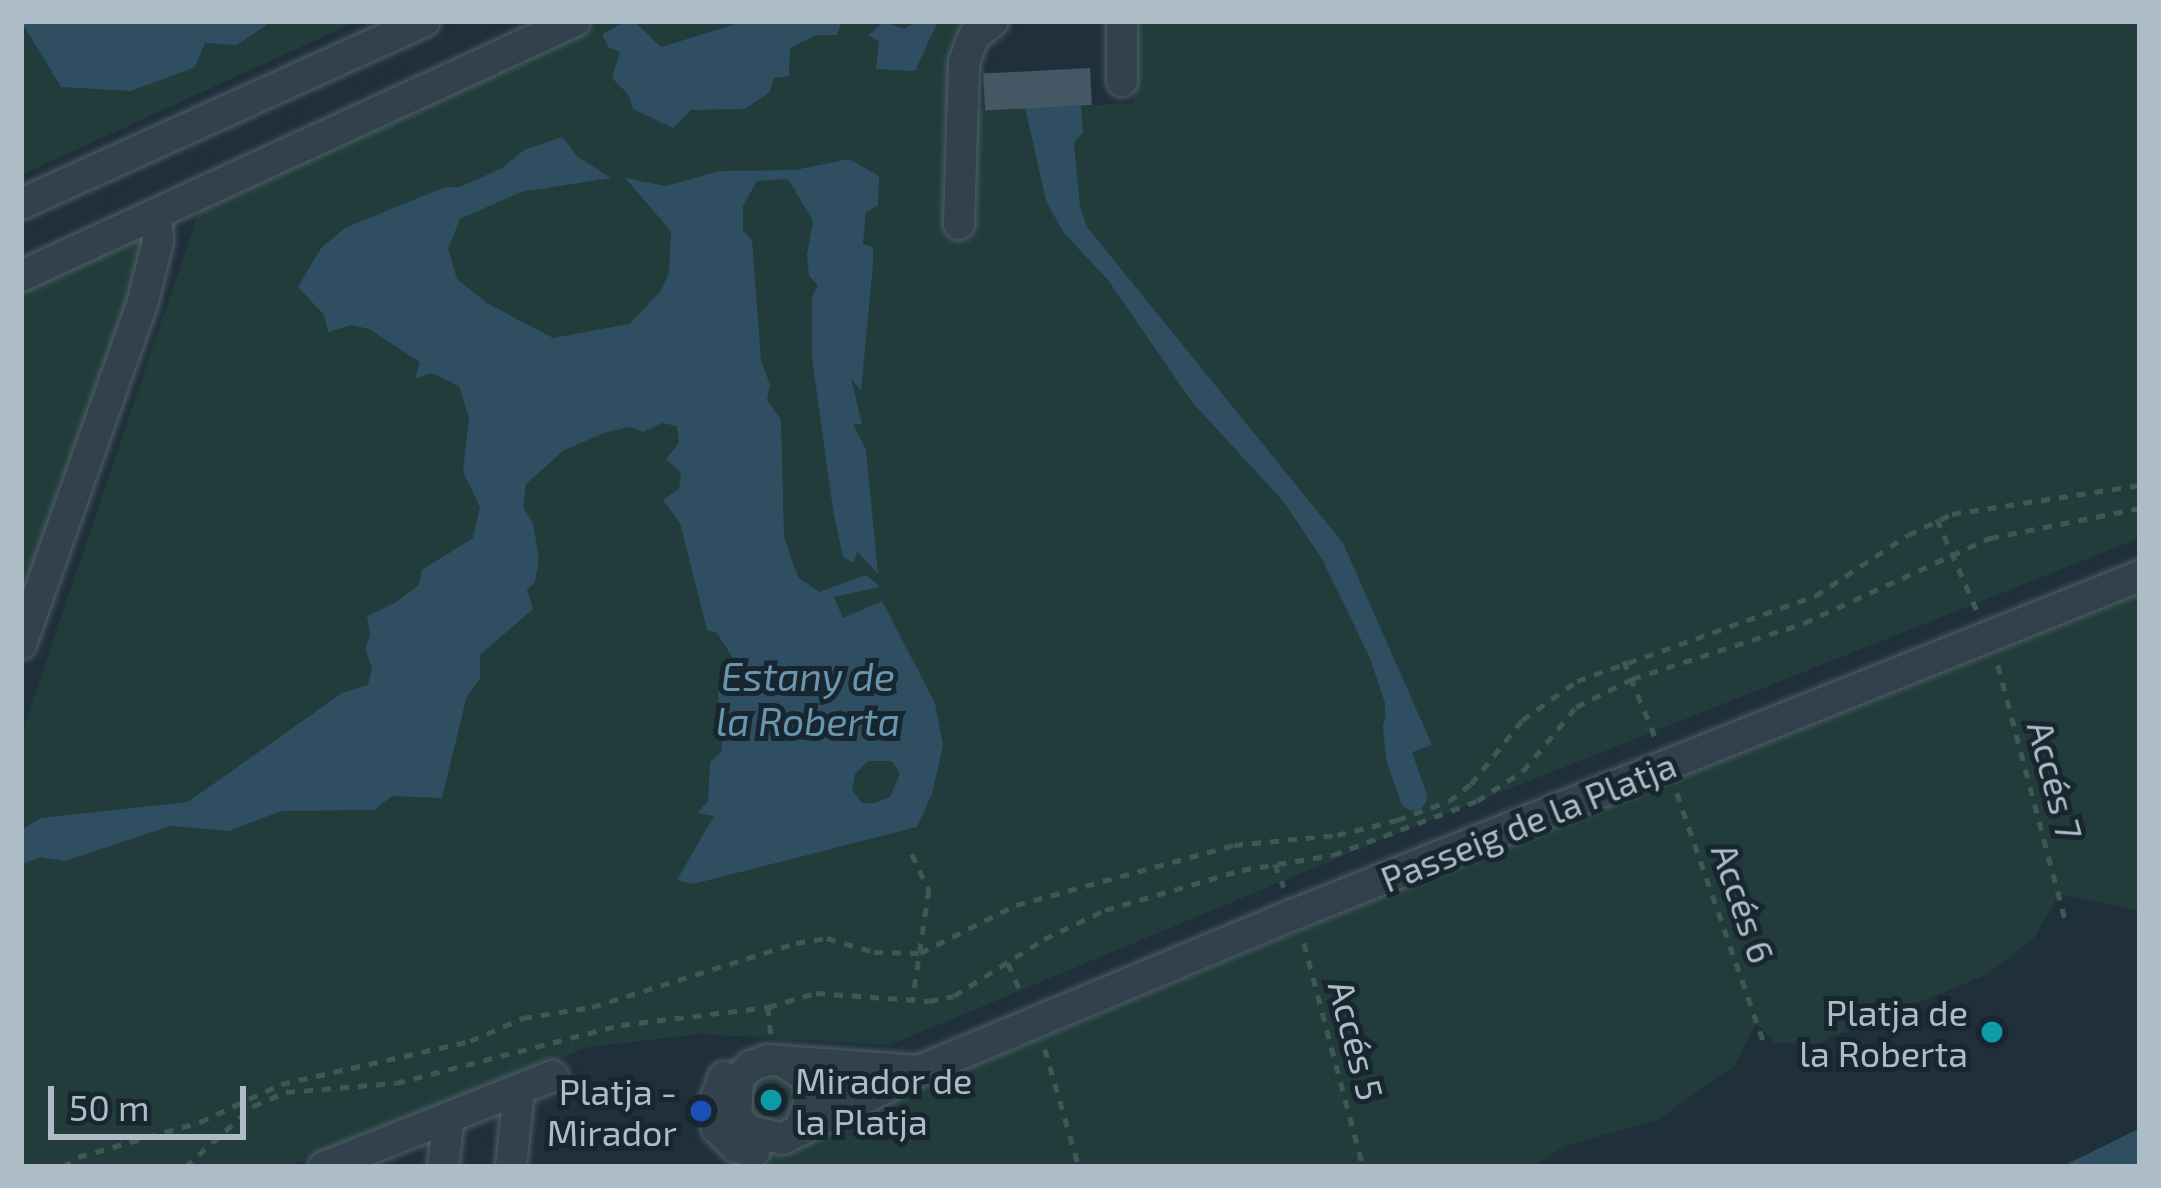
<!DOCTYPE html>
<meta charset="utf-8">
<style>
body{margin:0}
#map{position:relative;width:2161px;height:1188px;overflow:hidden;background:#1f303b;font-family:"Exo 2",sans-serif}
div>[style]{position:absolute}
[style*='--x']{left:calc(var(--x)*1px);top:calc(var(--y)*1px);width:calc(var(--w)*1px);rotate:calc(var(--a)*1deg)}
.green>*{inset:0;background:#213c3a}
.water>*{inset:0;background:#2f4e62}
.canal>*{height:27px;margin:-13.5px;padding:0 13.5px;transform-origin:13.5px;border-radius:13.5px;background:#2f4e62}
.building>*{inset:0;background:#445865;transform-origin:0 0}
.path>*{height:4.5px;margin-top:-2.25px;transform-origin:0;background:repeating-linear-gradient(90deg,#3e5856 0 9px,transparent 0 18px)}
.roads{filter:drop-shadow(0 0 3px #505f68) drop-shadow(0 0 3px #505f68)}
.minor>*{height:30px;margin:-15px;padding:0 15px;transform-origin:15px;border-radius:15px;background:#32414b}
.path-bridge>*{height:4.5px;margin-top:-2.25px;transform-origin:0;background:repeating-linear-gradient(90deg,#3e5856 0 9px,transparent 0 18px)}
.dots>*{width:33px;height:33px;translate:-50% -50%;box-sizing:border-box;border:6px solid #18262f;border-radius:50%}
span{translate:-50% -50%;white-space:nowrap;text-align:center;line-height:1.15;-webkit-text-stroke:10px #18262f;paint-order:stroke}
.street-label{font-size:36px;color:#adbcc7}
.poi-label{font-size:36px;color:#adbcc7}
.right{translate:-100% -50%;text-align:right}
.left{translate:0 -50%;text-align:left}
.water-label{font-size:39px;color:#6a95ae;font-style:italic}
.frame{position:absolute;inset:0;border:24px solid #adbcc7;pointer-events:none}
.scale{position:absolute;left:48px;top:1086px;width:198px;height:54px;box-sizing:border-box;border:6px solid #adbcc7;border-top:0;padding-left:15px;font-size:36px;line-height:42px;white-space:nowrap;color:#adbcc7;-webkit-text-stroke:9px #18262f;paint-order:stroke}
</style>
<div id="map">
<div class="green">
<i style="clip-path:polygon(21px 21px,358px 21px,21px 175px)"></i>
<i style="clip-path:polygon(607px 21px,962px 21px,953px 79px,977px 109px,1025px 107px,1051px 125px,1081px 106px,1133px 103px,1141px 21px,2140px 21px,2140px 538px,1376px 842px,890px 1045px,701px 1034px,588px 1047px,288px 1167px,21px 1167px,21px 735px,200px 208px)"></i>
<i style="clip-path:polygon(145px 235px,146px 248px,21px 610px,21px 291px)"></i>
<i style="clip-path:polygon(2140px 593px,2140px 911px,2059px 894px,2035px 937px,1988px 974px,1816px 1044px,1775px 1043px,1756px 1023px,1735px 1066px,1657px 1120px,1565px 1146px,1533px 1167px,751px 1167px,923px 1087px,1347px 911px)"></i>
<i style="clip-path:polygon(766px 1067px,800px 1081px,792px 1126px,746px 1118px,746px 1081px)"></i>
</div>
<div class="water">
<i style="clip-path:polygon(21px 21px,272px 21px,237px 45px,205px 43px,195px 67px,131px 91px,61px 87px)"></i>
<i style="clip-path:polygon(627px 21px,634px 21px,661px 47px,746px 21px,842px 21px,837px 35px,817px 35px,790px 48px,789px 76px,774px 78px,770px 92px,745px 109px,691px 110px,673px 128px,633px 109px,628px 94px,612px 78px,620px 52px,608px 47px,602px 34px)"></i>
<i style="clip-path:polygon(884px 21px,904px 29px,917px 21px,938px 21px,915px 71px,876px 69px,879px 42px,869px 35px)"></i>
<i style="clip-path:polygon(1081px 106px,1083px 132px,1074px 143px,1080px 206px,1087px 227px,1343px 543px,1432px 745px,1399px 757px,1386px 733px,1385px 703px,1370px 658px,1322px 559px,1284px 502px,1192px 402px,1108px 280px,1064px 233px,1046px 201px,1025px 107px)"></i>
<i style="clip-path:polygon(evenodd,562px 137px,578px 157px,611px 178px,521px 192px,460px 219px,448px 249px,457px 279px,487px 303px,553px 338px,629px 324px,660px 292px,669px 273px,671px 231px,625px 178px,666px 186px,719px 171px,795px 170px,849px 159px,879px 176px,878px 206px,866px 212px,863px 244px,873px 247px,873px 264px,861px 391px,851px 378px,862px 424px,853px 424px,866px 450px,878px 574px,857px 551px,854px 563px,843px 557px,833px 510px,812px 358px,812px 297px,818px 285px,809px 276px,807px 255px,813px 221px,788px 179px,757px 181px,743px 206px,743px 230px,752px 240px,761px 360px,770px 385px,767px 400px,781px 420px,784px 537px,794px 566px,799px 578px,819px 592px,866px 575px,880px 587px,834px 597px,843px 618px,882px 601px,935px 703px,943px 746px,932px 794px,917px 827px,693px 884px,677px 880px,714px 816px,697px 813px,708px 801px,710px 762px,722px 751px,718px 693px,733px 658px,716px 632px,707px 630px,680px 523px,663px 500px,679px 489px,681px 473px,666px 459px,679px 443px,677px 426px,662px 423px,643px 432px,630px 427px,607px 432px,564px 450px,526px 484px,523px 507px,533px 523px,539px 559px,535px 582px,527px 590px,533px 609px,480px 655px,480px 678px,466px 699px,442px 798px,392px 796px,374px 810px,281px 811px,229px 831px,170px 826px,65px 861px,40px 857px,21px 865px,21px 830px,41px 818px,188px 802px,342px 693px,368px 685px,372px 668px,365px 648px,370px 636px,367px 616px,395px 603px,419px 585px,422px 570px,473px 538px,480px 507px,463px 472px,469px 418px,459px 386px,432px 373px,415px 379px,420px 362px,369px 329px,351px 325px,328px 332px,324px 315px,298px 287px,321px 248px,345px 228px,445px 187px,460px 187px,502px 168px,524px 150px,562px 137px,868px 761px,892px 761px,900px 774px,890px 797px,875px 803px,862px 803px,852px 790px,855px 774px,868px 761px)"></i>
<i style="clip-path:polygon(2140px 1128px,2140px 1167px,2061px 1167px)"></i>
</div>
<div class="canal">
<i style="--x:1396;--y:726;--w:31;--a:84"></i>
<i style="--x:1399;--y:757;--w:42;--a:70.7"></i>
</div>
<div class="building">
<i style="left:1090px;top:68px;width:37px;height:107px;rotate:87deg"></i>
</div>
<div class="path">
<i style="--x:1937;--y:519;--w:103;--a:66.4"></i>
<i style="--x:1624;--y:661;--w:84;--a:67.7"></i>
<i style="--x:1998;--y:665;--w:270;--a:75.2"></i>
<i style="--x:1677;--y:793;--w:270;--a:70.8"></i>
<i style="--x:1275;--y:864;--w:25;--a:69"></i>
<i style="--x:1304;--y:943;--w:232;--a:75.2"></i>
<i style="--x:1008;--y:963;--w:36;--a:66"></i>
<i style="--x:768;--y:1007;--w:28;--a:84"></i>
<i style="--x:1045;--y:1049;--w:123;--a:73.9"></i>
<i style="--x:63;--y:1167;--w:18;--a:-34"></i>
<i style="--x:78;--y:1157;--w:127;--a:-16"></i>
<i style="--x:200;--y:1122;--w:89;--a:-25.1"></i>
<i style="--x:281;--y:1084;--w:194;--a:-12.8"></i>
<i style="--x:470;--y:1041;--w:58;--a:-23.5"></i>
<i style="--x:523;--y:1018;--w:70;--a:-9.1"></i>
<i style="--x:592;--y:1007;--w:214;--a:-17.4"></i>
<i style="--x:796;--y:943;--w:31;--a:-9"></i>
<i style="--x:827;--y:938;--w:49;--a:16.6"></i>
<i style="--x:874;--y:952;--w:46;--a:1.2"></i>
<i style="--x:920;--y:953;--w:107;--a:-26.6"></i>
<i style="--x:1016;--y:905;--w:226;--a:-15.4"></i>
<i style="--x:1234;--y:845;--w:103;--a:-5.5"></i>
<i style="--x:1337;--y:835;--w:62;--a:-14"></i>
<i style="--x:1397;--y:820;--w:55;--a:-20.1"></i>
<i style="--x:1449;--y:801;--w:28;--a:-38"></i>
<i style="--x:1471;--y:784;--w:82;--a:-51.4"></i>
<i style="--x:1522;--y:720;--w:67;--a:-35.3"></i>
<i style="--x:1577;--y:681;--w:253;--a:-19.7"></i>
<i style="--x:1815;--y:596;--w:111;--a:-33.3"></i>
<i style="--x:1908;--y:535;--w:49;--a:-25.5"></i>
<i style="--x:1952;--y:514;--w:190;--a:-8.8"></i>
<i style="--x:185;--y:1167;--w:91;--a:-41.9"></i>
<i style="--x:253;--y:1106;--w:36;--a:-23"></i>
<i style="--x:286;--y:1092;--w:110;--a:-4.7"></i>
<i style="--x:396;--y:1083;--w:232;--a:-14.5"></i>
<i style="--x:621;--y:1025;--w:148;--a:-7"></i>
<i style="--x:768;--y:1007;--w:50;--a:-16.3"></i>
<i style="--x:816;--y:993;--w:113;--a:4"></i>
<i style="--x:929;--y:1001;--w:25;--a:-11"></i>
<i style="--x:954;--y:996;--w:107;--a:-32.3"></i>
<i style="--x:1044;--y:939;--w:68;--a:-25.4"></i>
<i style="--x:1105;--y:910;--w:143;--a:-16.3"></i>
<i style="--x:1242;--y:870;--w:92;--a:-9.4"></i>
<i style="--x:1333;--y:855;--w:154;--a:-20.6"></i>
<i style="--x:1477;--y:801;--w:55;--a:-33.1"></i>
<i style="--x:1523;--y:771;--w:83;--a:-50.4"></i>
<i style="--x:1576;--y:707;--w:63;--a:-26.6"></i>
<i style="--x:1632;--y:679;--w:181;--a:-18"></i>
<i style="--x:1804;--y:623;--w:205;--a:-24.6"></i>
<i style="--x:1990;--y:538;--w:153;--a:-11.3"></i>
</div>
<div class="roads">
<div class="minor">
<i style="--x:1122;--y:21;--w:60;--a:90"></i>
<i style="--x:21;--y:204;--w:443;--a:-24.4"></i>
<i style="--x:959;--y:224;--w:162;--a:-88.2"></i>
<i style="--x:964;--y:62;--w:28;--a:-69"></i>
<i style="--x:974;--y:36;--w:24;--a:-38"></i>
<i style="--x:21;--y:276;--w:610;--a:-24.72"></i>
<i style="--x:21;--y:644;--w:364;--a:-70.4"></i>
<i style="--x:143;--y:301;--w:62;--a:-76"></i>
<i style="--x:158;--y:241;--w:27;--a:-94"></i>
<i style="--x:783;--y:1061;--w:28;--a:35"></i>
<i style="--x:806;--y:1077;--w:20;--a:72"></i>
<i style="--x:812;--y:1096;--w:37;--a:110"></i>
<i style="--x:919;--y:1071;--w:151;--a:-175.8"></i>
<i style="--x:768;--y:1060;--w:18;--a:161"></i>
<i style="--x:751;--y:1066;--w:18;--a:135"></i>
<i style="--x:738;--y:1079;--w:36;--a:93"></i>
<i style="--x:736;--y:1115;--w:19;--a:54"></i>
<i style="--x:747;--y:1130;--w:36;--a:14"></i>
<i style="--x:782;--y:1139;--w:153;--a:-26.4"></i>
<i style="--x:919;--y:1071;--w:407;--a:-22.7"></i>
<i style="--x:1295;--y:914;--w:910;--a:-21.8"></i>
<i style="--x:724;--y:1077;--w:27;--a:110"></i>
<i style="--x:715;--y:1102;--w:26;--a:86"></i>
<i style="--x:717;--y:1128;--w:27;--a:45"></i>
<i style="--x:736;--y:1147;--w:19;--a:12"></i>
<i style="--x:324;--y:1167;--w:246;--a:-21.7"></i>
<i style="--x:443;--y:1167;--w:50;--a:-83.2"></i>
<i style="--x:511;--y:1167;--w:78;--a:-84.1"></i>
</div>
</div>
<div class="path-bridge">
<i style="--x:912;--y:854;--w:40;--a:65"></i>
<i style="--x:929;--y:890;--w:110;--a:98.4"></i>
</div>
<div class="dots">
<i style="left:1992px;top:1032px;background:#0f9aa8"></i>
<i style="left:771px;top:1100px;background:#0f9aa8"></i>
<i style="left:701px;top:1111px;background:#1a4fb4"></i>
</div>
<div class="street-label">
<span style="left:2056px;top:780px;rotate:75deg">Accés 7</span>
<span style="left:1528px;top:821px;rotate:-22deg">Passeig de la Platja</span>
<span style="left:1744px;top:903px;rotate:71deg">Accés 6</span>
<span style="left:1357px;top:1040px;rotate:75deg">Accés 5</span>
</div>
<div class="poi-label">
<span class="right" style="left:1968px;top:1032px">Platja de<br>la Roberta</span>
<span class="left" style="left:795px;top:1100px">Mirador de<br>la Platja</span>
<span class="right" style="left:677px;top:1111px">Platja -<br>Mirador</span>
</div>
<div class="water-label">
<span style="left:808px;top:699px">Estany de<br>la Roberta</span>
</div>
<div class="frame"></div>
<div class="scale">50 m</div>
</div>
